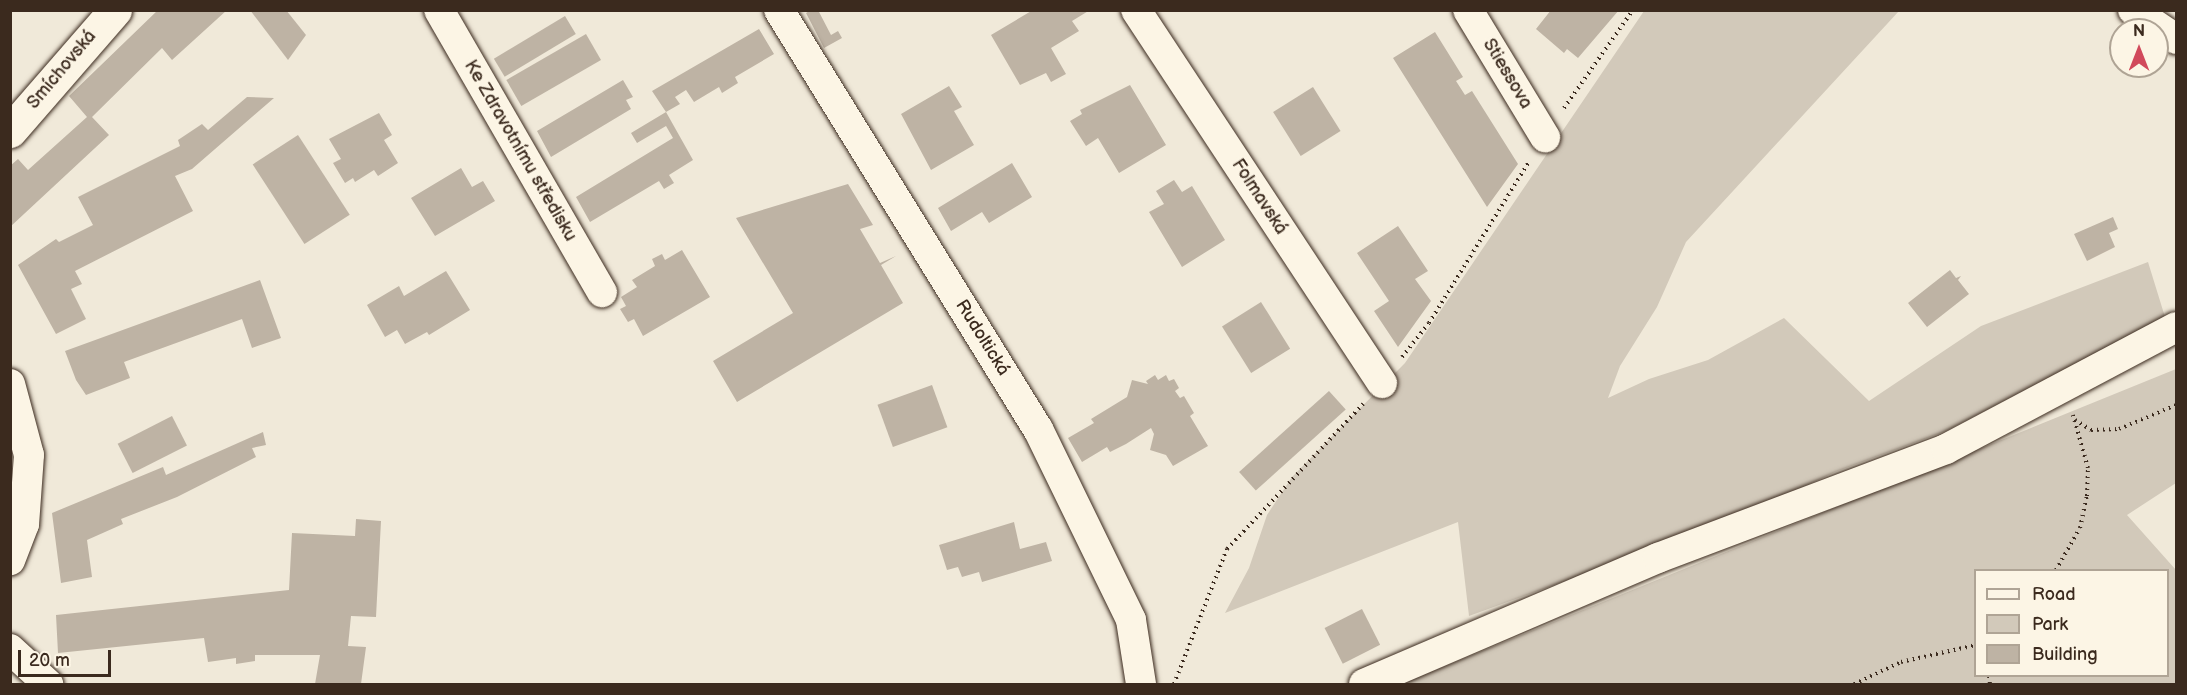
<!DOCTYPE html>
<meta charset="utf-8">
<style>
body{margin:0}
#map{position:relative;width:2187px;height:695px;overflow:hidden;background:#f0e9d9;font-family:"Balsamiq Sans",sans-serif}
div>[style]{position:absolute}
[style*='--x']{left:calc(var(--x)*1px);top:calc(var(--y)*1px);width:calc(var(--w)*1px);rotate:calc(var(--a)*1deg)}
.green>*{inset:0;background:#d2c9ba}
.building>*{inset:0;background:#beb3a4;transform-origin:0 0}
.path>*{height:4px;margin-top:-2px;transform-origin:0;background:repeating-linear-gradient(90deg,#3b2a1e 0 1.5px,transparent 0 6px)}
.roads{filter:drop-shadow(0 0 2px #3b2a1e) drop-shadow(0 0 2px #3b2a1e)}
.street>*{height:30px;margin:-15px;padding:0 15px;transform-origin:15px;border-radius:15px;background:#fcf5e5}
.secondary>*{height:33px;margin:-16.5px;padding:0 16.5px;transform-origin:16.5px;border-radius:16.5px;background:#fcf5e5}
span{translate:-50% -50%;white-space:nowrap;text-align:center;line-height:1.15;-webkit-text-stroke:6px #fcf5e5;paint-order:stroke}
.street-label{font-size:18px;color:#3b2a1e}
.frame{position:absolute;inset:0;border:12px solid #3b2a1e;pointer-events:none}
.legend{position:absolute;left:1974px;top:569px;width:195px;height:108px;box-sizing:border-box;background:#fcf5e5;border:2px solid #afa495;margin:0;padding:8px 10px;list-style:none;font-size:18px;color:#3b2a1e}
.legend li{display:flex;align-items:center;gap:12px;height:30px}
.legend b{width:30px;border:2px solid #afa495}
.north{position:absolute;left:2109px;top:18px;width:60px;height:60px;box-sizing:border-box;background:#fcf5e5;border:2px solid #afa495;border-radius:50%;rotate:0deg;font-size:16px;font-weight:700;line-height:24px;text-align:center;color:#3b2a1e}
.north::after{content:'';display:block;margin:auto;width:21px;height:27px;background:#d1495b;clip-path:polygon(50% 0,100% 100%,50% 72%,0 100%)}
.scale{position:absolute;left:18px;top:650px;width:93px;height:27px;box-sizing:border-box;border:3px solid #3b2a1e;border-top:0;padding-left:8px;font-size:18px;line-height:21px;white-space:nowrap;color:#3b2a1e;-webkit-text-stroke:4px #fcf5e5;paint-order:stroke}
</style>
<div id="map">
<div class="green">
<i style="clip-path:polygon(1644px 11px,1899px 11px,1686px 242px,1657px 307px,1620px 366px,1608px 398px,1649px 379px,1708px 360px,1784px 318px,1869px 401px,1981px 326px,2148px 262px,2165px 317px,1946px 431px,1835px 472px,1737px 518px,1469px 616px,1458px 522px,1225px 613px,1249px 568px,1267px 515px,1292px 477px,1405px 363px)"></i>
<i style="clip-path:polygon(evenodd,2176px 369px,2176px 483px,2127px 515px,2176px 570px,2176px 684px,1401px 684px,2176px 369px,1976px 570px,2168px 570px,2168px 676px,1976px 676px,1976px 570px)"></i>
</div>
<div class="building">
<i style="clip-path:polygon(158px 10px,227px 10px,172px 60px,162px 48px,92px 117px,109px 135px,10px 227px,10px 166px,18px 159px,28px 170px,87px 117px,69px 96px)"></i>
<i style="clip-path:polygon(250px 10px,286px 10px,306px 35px,288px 60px)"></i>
<i style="clip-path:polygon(811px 10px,818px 10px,831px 35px,838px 31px,842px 38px,824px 48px,806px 13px)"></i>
<i style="clip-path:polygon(1033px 10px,1090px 10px,1072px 21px,1079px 31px,1051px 48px,1066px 74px,1051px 82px,1046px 73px,1020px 85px,991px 35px)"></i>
<i style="clip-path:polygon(1551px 10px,1619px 10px,1578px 58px,1567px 49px,1564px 53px,1536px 29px)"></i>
<i style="left:565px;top:16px;width:21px;height:83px;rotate:59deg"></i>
<i style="clip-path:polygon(759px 29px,774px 54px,735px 77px,738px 83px,722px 93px,719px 87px,694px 102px,686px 90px,675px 97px,680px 104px,666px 112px,652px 91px)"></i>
<i style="clip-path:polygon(1435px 32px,1463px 77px,1456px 81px,1465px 95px,1472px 91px,1518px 164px,1487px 207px,1393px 58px)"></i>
<i style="left:586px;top:34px;width:30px;height:92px;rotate:60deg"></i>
<i style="clip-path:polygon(623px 80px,633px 97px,626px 100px,631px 109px,551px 157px,537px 131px)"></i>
<i style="clip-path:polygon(1130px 85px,1166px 145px,1119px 173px,1098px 138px,1086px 146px,1070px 121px,1082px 114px,1080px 110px)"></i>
<i style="clip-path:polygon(949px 86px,962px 107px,954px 111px,974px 145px,931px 170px,901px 114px)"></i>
<i style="left:1313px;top:87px;width:52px;height:47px;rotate:58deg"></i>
<i style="clip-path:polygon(247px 97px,274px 98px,192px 169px,175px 176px,193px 211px,75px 271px,82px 284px,71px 289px,86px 319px,56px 334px,18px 265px,56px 239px,59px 242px,93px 225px,78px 197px,180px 146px,178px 140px,202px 124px,208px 130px)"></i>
<i style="clip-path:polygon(666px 112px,693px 160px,669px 175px,674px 183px,664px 189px,659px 181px,590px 222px,576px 197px,673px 138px,666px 126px,637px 143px,631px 133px)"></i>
<i style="clip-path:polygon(379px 113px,392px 135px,384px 140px,398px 163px,378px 176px,374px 170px,355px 182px,353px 178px,345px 183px,333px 163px,341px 159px,329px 139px)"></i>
<i style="left:298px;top:135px;width:95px;height:54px;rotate:57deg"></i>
<i style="clip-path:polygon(1012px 163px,1032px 197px,989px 223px,982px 212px,951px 231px,938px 208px)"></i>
<i style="clip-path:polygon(461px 168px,472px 187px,483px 181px,495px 201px,435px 236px,411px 198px)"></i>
<i style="clip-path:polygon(1174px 180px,1182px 192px,1192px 186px,1225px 240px,1182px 267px,1149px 212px,1164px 204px,1156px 191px)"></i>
<i style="clip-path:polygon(848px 184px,873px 225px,860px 229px,880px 263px,896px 256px,881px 265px,903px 303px,737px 402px,713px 361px,793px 313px,736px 218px)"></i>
<i style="clip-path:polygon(2113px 217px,2118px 229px,2109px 233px,2115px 247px,2087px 261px,2074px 234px)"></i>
<i style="clip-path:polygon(1398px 226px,1428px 271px,1415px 279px,1431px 301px,1398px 347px,1374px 311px,1389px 301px,1357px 253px)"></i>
<i style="clip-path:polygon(682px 250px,710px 297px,643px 336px,634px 319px,628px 322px,620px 309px,626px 306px,621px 297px,637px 287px,632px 280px,655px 266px,652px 259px,662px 254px,665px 260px)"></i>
<i style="clip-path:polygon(1950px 270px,1956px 278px,1961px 276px,1958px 280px,1969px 294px,1927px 327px,1908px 303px)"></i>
<i style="clip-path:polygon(446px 271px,470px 310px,429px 335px,427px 332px,405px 344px,397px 330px,385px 337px,367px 305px,399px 286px,404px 296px)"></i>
<i style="clip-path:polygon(260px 280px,281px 338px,252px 348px,242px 319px,124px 362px,130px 378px,86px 395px,76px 380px,65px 351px)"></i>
<i style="left:1261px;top:302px;width:55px;height:46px;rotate:58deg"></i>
<i style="clip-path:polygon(1155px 375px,1158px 380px,1166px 375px,1169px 381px,1174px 379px,1179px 388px,1175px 391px,1180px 398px,1184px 396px,1194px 413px,1190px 416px,1208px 446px,1173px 466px,1166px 455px,1150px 450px,1154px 434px,1151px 428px,1126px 444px,1110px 452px,1107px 447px,1082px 462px,1068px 438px,1094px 423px,1091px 419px,1127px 397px,1132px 380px,1148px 384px,1146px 381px)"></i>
<i style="left:932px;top:385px;width:45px;height:58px;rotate:70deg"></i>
<i style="left:1329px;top:391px;width:25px;height:121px;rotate:48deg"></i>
<i style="left:172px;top:416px;width:33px;height:61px;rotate:63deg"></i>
<i style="clip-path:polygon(263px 432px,266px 445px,252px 448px,256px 457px,177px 497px,121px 519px,123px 524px,87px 540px,92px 577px,61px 583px,52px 513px,163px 467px,166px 475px)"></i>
<i style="clip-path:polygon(356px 519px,381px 521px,376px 617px,351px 616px,348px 646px,366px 647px,361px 684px,315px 684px,320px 655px,255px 655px,255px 661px,236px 664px,236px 658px,208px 662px,204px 638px,58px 653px,56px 615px,289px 590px,292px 533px,355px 536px)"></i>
<i style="clip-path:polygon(1014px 522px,1020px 549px,1046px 542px,1052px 561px,982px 582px,979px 572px,962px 577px,958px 567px,947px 570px,939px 545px)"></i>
<i style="left:1362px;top:609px;width:40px;height:42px;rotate:63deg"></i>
</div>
<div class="path">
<i style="--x:1564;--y:108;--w:120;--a:-54.9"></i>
<i style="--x:1402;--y:357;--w:43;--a:-51.5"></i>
<i style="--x:1429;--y:323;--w:190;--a:-58.2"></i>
<i style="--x:2075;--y:420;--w:19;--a:32"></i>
<i style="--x:2091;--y:430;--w:28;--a:-2"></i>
<i style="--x:2119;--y:429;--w:62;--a:-22.8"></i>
<i style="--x:2056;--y:570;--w:48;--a:-60.3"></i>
<i style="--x:2080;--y:528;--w:33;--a:-78"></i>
<i style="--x:2087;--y:496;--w:28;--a:-88"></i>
<i style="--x:2088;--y:468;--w:55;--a:-105.8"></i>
<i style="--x:1989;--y:676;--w:8;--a:83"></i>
<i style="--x:1174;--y:684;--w:145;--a:-68.6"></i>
<i style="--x:1227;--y:549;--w:199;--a:-46.8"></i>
<i style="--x:1854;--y:684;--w:52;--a:-25.1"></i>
<i style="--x:1901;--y:662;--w:77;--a:-12.8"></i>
</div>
<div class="roads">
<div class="street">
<i style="--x:439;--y:10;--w:326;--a:60"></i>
<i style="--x:779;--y:10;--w:493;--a:58.3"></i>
<i style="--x:1038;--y:429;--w:212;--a:64"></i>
<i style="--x:1131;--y:620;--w:65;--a:81.1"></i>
<i style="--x:1136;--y:10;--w:447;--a:56.6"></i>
<i style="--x:1468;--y:10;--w:149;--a:58.8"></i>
<i style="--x:2133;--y:10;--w:52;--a:34"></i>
<i style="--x:10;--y:384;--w:73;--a:75"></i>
<i style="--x:29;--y:455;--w:69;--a:94.1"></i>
<i style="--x:24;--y:524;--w:39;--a:111"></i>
<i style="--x:10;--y:649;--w:52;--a:42.6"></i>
<i style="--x:1364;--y:684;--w:320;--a:-23.2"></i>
<i style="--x:1658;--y:558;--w:308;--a:-20.7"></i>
<i style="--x:1946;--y:449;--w:260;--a:-27.9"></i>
</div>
<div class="secondary">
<i style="--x:10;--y:131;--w:160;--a:-49"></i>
</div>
</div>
<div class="street-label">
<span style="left:62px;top:70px;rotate:-50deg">Smíchovská</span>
<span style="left:1507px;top:74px;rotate:59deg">Stiessova</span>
<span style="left:520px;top:151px;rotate:60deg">Ke Zdravotnímu středisku</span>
<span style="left:1259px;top:197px;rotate:57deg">Folmavská</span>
<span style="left:982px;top:338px;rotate:58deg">Rudoltická</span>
</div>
<div class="frame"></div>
<ul class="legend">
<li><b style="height:8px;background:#fcf5e5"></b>Road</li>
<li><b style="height:16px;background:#d2c9ba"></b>Park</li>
<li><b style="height:16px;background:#beb3a4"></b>Building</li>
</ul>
<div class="north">N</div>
<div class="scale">20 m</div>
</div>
